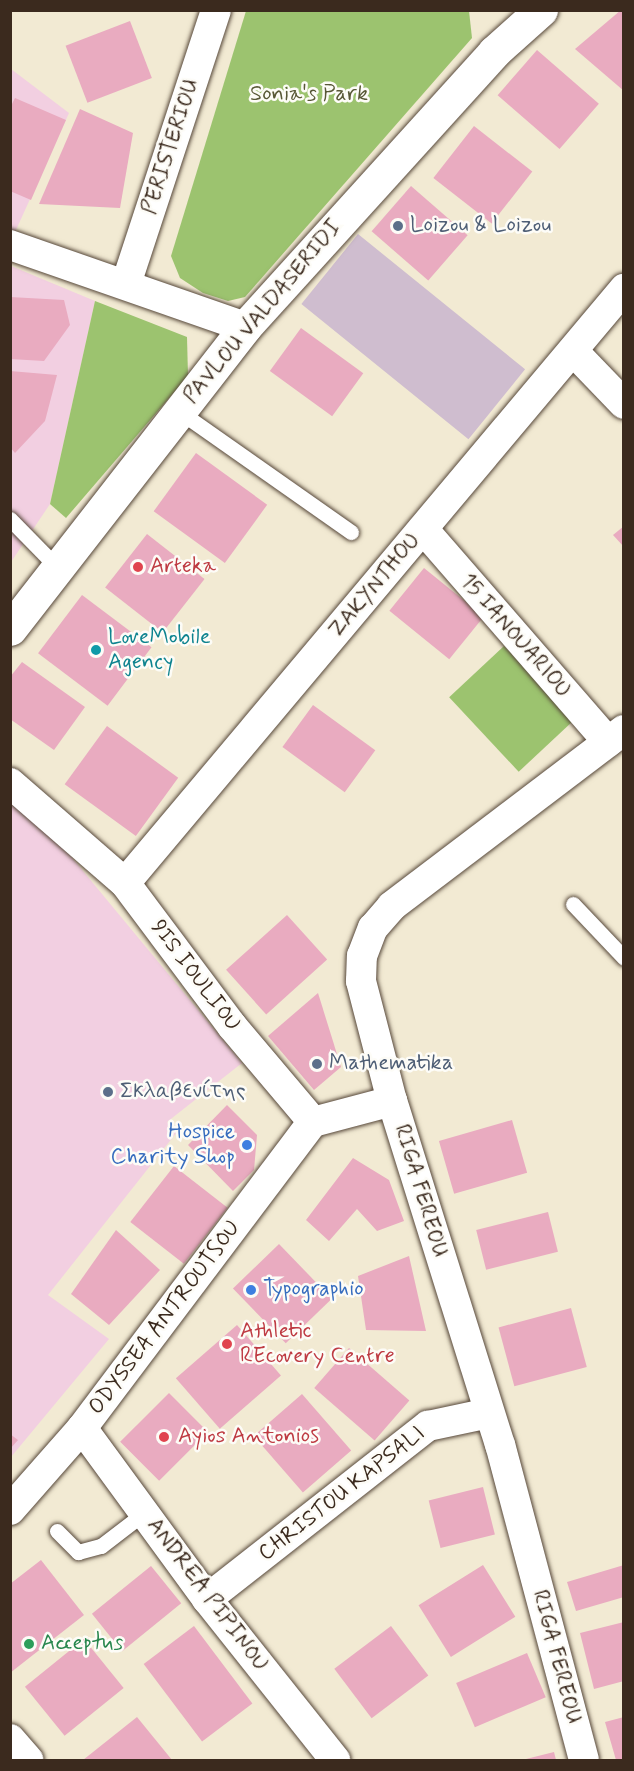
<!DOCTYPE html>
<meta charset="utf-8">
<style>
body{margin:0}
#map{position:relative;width:634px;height:1771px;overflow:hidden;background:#f2ead3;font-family:Mynerve,sans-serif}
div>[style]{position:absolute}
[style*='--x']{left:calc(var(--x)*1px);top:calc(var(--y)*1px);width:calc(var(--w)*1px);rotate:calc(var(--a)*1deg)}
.built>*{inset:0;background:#f2cfe1}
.industrial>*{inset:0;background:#cfbdcf;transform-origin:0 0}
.green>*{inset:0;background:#9cc36f;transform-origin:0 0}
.building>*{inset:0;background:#e9abc0;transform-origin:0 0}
.roads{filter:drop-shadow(0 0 2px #564739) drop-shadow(0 0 2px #564739)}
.service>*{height:15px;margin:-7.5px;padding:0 7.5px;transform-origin:7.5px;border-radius:7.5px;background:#fff}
.minor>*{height:30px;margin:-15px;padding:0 15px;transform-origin:15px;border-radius:15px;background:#fff}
.tertiary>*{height:33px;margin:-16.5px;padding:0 16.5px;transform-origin:16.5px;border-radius:16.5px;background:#fff}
.dots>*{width:16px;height:16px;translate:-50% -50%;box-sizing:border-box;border:3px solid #fdfcf7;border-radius:50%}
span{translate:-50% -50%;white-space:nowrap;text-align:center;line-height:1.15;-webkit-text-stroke:5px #fdfcf7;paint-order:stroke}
.park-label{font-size:22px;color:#585836}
.street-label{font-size:22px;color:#3b2a1e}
.service-label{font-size:22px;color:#4e5e75}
.left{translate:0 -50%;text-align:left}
.health-label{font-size:22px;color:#be3a42}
.culture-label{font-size:22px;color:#0d838f}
.shop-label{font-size:22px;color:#366cbe}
.right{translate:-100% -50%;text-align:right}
.leisure-label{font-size:22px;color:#27864d}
.frame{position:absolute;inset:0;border:12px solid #3b2a1e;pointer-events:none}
</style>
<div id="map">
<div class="built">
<i style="clip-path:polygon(11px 69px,69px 113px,11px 241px)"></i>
<i style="clip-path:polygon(11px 266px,95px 301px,50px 504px,11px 562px)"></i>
<i style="clip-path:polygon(10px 796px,54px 836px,242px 1063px,167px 1122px,177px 1132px,48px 1295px,109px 1339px,11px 1457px)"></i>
</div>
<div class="industrial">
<i style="left:358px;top:234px;width:215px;height:90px;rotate:39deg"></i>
</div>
<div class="green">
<i style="clip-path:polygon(246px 11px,469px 11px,472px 38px,245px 297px,228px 301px,203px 293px,180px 278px,171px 256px)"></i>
<i style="clip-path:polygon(95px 301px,187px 337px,188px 376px,66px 518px,50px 504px)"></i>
<i style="left:504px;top:646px;width:102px;height:75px;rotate:47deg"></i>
</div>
<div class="building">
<i style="clip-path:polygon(621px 10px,624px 10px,624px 91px,575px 49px)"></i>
<i style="left:130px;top:21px;width:61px;height:69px;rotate:69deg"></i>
<i style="left:537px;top:50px;width:82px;height:60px;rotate:41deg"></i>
<i style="clip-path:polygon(15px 98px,66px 120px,31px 200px,10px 191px,10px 108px)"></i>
<i style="clip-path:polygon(80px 109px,133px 133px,120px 208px,39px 204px)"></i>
<i style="left:474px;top:126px;width:74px;height:66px;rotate:38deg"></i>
<i style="left:411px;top:186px;width:75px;height:60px;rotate:41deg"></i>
<i style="clip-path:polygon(10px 297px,64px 300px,70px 325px,44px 361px,10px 359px)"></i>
<i style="left:301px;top:328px;width:77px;height:53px;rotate:36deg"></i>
<i style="clip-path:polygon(10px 371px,57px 375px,45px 421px,15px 453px,10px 447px)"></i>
<i style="left:196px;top:453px;width:88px;height:72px;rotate:36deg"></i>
<i style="clip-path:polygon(624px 526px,624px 547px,613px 535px)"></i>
<i style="left:147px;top:534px;width:73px;height:68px;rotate:38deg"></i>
<i style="left:424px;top:568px;width:77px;height:55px;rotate:39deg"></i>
<i style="left:82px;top:595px;width:87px;height:73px;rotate:37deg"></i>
<i style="clip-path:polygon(22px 662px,85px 707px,54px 750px,10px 719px,10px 677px)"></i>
<i style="left:313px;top:705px;width:77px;height:52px;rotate:36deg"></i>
<i style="left:107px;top:726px;width:88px;height:72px;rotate:36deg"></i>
<i style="left:287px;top:915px;width:60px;height:82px;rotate:48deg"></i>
<i style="clip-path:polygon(318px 993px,341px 1067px,314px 1090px,268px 1036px)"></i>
<i style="clip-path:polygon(227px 1105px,257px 1135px,254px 1170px,233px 1191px,188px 1145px)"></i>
<i style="left:512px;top:1120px;width:55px;height:76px;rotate:74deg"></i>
<i style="clip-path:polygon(353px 1158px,389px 1180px,404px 1221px,377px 1231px,357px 1209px,329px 1241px,306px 1220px)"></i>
<i style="left:174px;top:1166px;width:68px;height:71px;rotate:38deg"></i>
<i style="left:548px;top:1212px;width:41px;height:74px;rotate:76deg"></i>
<i style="clip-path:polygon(116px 1230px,160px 1270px,109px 1325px,71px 1294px)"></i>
<i style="left:279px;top:1244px;width:76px;height:64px;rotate:46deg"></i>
<i style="clip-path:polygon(409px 1256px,426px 1331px,366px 1330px,358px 1276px)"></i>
<i style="left:571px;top:1308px;width:61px;height:75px;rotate:75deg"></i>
<i style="left:237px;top:1325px;width:67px;height:81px;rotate:49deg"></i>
<i style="left:349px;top:1348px;width:80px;height:53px;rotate:41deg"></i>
<i style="left:169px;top:1393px;width:55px;height:69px;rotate:45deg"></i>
<i style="left:302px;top:1394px;width:75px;height:64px;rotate:49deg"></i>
<i style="clip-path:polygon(10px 1434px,18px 1440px,10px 1449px)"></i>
<i style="left:483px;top:1487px;width:49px;height:56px;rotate:76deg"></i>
<i style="clip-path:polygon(41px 1560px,84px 1615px,10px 1673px,10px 1584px)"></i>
<i style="left:483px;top:1565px;width:61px;height:76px;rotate:58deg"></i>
<i style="clip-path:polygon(624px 1565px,624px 1597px,576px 1611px,567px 1582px)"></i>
<i style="left:151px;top:1566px;width:48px;height:76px;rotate:51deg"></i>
<i style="clip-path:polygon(624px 1622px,624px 1681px,594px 1689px,580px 1633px)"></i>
<i style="left:194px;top:1626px;width:97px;height:63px;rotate:53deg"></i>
<i style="left:391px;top:1626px;width:62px;height:71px;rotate:53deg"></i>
<i style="left:84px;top:1639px;width:63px;height:76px;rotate:51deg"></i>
<i style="left:527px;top:1653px;width:48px;height:77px;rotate:67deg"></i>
<i style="clip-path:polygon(137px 1717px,172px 1760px,83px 1760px)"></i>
<i style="clip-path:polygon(624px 1717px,624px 1760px,616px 1760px,605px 1722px)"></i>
<i style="clip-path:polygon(554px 1752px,556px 1760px,522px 1760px)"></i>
</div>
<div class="roads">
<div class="service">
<i style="--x:180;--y:412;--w:209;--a:35.1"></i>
<i style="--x:10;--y:519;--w:69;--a:45.6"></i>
<i style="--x:573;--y:904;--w:74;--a:46.6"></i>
<i style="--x:57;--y:1531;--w:30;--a:45"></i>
<i style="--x:78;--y:1552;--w:24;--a:-15"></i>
<i style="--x:101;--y:1546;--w:54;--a:-37.5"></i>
</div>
<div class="minor">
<i style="--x:10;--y:245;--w:249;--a:19.2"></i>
<i style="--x:126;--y:284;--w:288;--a:-71.8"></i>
<i style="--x:574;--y:352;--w:72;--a:46.1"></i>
<i style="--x:423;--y:529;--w:282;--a:49"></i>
<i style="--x:10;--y:783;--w:152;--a:41"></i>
<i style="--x:125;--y:883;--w:179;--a:53.2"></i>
<i style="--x:232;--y:1026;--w:126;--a:49.8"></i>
<i style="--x:125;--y:883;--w:776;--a:-49.97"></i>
<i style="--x:313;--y:1122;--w:82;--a:-14.9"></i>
<i style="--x:82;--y:1428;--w:212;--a:53.8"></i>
<i style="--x:207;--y:1599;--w:206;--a:51.5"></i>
<i style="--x:10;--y:1510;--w:109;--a:-48.7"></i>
<i style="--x:82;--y:1428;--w:383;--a:-53"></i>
<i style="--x:207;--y:1599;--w:281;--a:-38.1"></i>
<i style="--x:428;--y:1426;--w:62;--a:-12"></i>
<i style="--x:10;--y:1739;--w:28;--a:49"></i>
<i style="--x:584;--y:1760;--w:326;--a:-104.9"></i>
<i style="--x:500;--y:1445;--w:361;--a:-107.4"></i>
<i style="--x:392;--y:1101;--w:124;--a:-104.5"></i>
<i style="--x:361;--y:981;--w:25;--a:-88"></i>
<i style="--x:362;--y:956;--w:30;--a:-69"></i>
<i style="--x:373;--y:928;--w:29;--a:-49"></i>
<i style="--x:392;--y:906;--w:291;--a:-37.2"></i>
</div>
<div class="tertiary">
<i style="--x:10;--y:629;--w:383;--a:-52.1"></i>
<i style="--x:245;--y:327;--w:371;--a:-47.8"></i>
<i style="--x:494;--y:52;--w:63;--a:-41.8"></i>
</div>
</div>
<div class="dots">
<i style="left:398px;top:226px;background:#5c6f8a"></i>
<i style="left:138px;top:567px;background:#e0444e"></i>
<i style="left:96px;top:650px;background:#0f9aa8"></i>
<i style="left:317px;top:1064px;background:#5c6f8a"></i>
<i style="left:108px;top:1092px;background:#5c6f8a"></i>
<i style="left:247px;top:1145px;background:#3f7fe0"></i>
<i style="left:251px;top:1290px;background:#3f7fe0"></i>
<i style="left:227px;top:1344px;background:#e0444e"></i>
<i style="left:164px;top:1437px;background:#e0444e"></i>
<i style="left:29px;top:1644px;background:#2e9e5b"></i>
</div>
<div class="park-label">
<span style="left:309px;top:95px">Sonia's Park</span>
</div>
<div class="street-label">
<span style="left:171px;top:147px;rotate:-72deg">PERISTERIOU</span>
<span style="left:263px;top:312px;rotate:-50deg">PAVLOU VALDASERIDI</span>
<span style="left:375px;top:586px;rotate:-50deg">ZAKYNTHOU</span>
<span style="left:515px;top:636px;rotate:49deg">15 IANOUARIOU</span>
<span style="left:195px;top:976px;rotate:53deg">9IS IOULIOU</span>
<span style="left:420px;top:1191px;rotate:73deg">RIGA FEREOU</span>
<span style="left:165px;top:1318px;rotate:-53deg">ODYSSEA ANTROUTSOU</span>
<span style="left:342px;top:1494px;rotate:-38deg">CHRISTOU KAPSALI</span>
<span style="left:207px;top:1595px;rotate:53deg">ANDREA PIPINOU</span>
<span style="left:556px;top:1657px;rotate:75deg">RIGA FEREOU</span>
</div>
<div class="service-label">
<span class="left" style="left:410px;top:226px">Loizou &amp; Loizou</span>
<span class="left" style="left:329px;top:1064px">Mathematika</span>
<span class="left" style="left:120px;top:1092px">Σκλαβενίτης</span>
</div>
<div class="health-label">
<span class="left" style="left:150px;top:567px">Arteka</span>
<span class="left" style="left:240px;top:1344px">Athletic<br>REcovery Centre</span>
<span class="left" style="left:178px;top:1437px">Ayios Antonios</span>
</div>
<div class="culture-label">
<span class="left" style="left:108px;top:650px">LoveMobile<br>Agency</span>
</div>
<div class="shop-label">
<span class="right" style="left:235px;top:1145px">Hospice<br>Charity Shop</span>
<span class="left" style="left:263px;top:1290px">Typographio</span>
</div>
<div class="leisure-label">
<span class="left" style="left:41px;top:1644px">Acceptus</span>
</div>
<div class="frame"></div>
</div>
